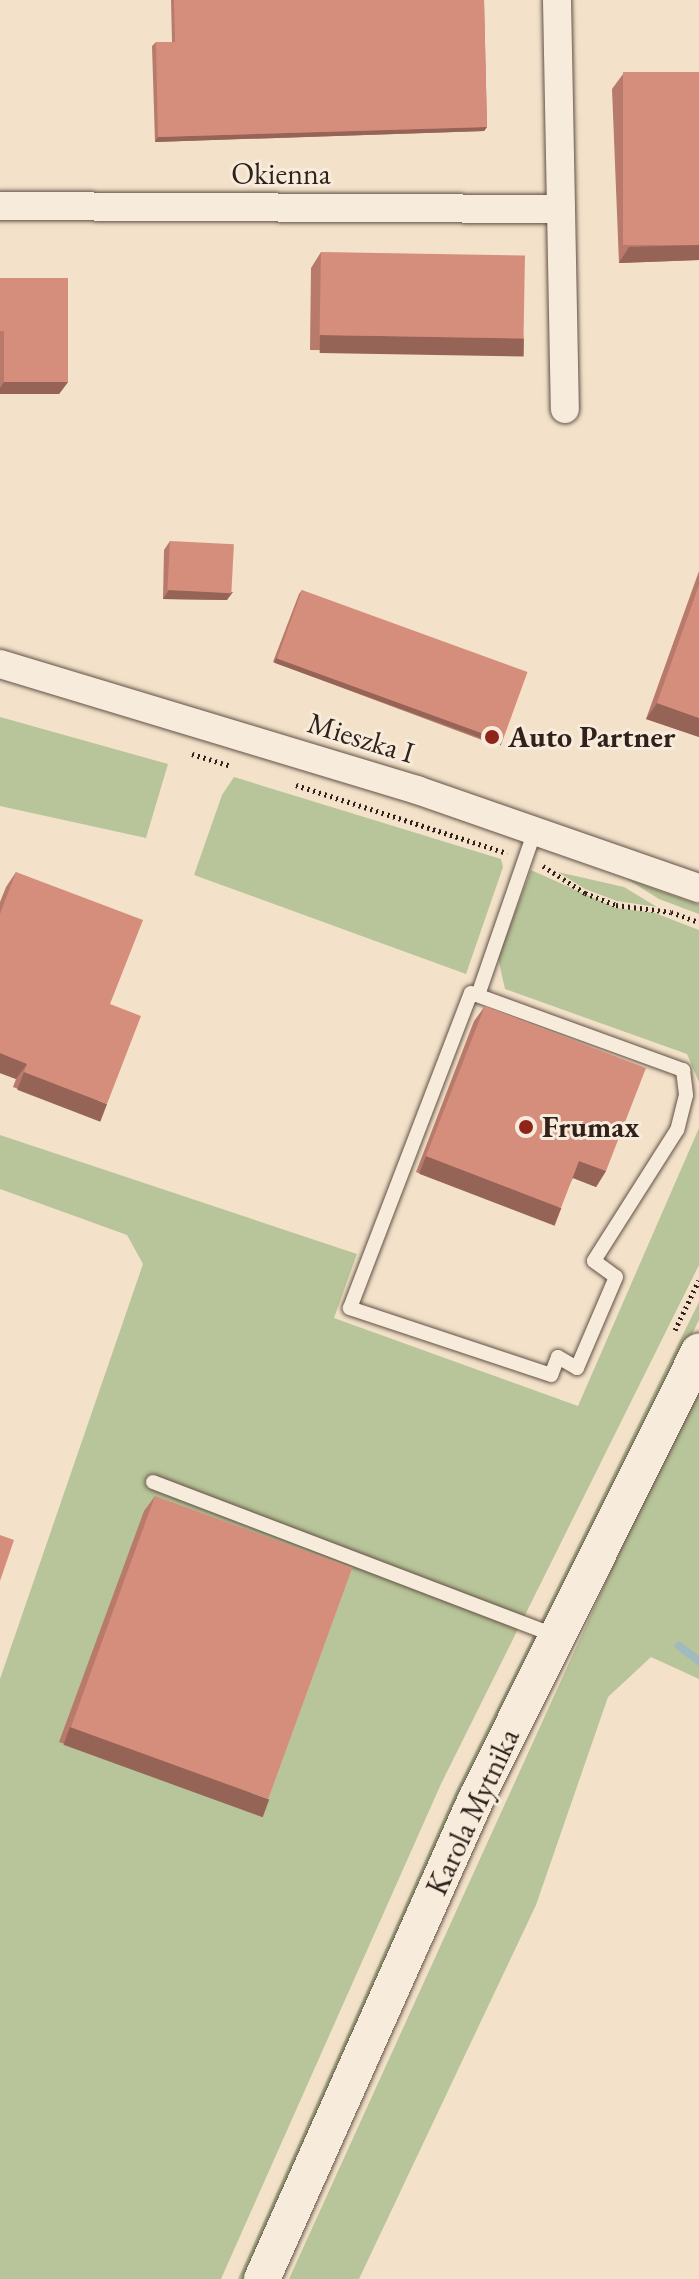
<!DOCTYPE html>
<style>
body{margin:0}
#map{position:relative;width:699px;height:2279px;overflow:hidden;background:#f3e2c9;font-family:"EB Garamond",serif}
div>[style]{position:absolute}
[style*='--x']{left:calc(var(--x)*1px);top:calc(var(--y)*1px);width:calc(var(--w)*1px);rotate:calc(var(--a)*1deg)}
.green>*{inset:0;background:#b8c499}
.stream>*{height:8px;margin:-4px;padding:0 4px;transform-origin:4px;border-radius:4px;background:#a0bbc0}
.path>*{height:5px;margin-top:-2.5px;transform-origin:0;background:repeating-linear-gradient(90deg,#31211a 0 2px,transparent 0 6px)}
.roads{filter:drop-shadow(0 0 2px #625146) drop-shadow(0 0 2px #625146)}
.service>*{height:14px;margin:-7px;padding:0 7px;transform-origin:7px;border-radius:7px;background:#f7ecdc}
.minor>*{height:28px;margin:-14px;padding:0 14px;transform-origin:14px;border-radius:14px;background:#f7ecdc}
.tertiary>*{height:36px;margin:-18px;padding:0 18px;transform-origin:18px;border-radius:18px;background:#f7ecdc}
.wall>*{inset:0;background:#b87a6b}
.shaded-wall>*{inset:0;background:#966357;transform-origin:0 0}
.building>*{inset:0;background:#d68e7c;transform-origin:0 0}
.dots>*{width:22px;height:22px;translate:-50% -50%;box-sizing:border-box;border:4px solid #f7ecdc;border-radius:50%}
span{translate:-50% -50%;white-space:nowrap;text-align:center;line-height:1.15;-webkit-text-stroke:6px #f7ecdc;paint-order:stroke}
.street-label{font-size:30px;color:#31211a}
.poi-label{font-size:30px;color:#31211a;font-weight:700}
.left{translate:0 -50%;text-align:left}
</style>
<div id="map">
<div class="green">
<i style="clip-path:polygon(0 717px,168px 764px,146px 838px,0 806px)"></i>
<i style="clip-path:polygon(234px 777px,501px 859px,503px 867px,466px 974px,194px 875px,222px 795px)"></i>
<i style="clip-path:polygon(531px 870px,616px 908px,655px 913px,699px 930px,699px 1082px,687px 1054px,505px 989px,498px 958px)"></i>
<i style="clip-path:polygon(558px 872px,624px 887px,657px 907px,617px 901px,585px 889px)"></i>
<i style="clip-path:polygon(627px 879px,699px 905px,699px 914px,659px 899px)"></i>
<i style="clip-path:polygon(699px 1128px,699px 1265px,441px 1784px,221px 2279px,0 2279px,0 1679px,143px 1264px,127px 1235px,0 1189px,0 1135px,357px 1254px,334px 1318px,578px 1406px)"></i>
<i style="clip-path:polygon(699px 1302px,699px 1320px,585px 1551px,247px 2279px,238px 2279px,456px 1791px)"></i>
<i style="clip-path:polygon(699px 1377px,699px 1679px,651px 1657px,608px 1697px,536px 1905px,359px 2279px,289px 2279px)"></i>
</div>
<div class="stream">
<i style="--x:679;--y:1646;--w:25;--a:37"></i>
</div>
<div class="path">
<i style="--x:192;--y:754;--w:39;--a:17"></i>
<i style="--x:296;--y:785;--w:222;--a:17.9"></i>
<i style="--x:543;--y:866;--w:50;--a:32.7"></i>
<i style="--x:585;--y:893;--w:33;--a:21"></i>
<i style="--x:616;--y:905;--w:55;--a:7.3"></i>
<i style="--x:671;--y:912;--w:30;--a:20"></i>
<i style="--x:675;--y:1330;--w:55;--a:-64.4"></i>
</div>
<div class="roads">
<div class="service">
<i style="--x:471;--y:993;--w:226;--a:20"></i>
<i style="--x:683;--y:1070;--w:25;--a:83"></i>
<i style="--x:686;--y:1095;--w:36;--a:104"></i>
<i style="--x:677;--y:1130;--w:155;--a:122.4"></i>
<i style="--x:594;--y:1261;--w:27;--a:36"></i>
<i style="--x:616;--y:1277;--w:99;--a:113.2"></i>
<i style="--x:577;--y:1368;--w:22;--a:-150"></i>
<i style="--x:558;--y:1357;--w:19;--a:111"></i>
<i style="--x:551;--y:1375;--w:212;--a:-161.6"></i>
<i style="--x:350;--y:1308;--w:337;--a:-69"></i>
<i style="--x:478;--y:995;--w:175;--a:-70.9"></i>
<i style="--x:153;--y:1482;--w:432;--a:20.9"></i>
</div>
<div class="minor">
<i style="--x:557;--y:0;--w:409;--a:88.9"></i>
<i style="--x:0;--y:206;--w:561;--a:0.31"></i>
<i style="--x:0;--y:664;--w:436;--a:16.8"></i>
<i style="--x:417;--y:790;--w:299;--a:19.2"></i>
</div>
<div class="tertiary">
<i style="--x:262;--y:2279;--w:526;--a:-65.97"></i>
<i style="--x:476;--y:1799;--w:500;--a:-63.5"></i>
</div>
</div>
<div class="wall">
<i style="clip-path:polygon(171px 0,484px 0,487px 127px,484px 131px,155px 142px,152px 46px,156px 42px,172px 42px)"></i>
<i style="clip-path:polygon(699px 72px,699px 260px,619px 263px,612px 89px,623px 74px)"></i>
<i style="clip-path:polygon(321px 252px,524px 337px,513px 352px,310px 350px,311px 268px)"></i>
<i style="clip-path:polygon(0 278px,68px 382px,59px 394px,0 394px)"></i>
<i style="clip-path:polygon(170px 541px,227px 600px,163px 599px,164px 550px)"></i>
<i style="clip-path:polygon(699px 571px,699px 737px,646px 719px)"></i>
<i style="clip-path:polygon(302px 590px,502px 742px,498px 746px,273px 662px,299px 594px)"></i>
<i style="clip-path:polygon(16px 872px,110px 1004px,96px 1119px,13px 1087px,16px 1079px,0 1073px,0 902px,6px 887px)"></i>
<i style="clip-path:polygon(485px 1006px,606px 1171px,596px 1187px,573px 1178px,550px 1223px,416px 1172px,474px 1021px)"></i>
<i style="clip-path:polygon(155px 1496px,258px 1814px,59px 1742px,144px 1511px)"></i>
</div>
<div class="shaded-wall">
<i style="clip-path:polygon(487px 127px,484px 131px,155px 142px,158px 137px)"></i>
<i style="clip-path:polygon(699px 245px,699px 260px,619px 263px,629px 247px)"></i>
<i style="left:320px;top:335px;width:204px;height:18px;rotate:1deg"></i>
<i style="clip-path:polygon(4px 382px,68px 382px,59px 394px,0 394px,0 388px)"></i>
<i style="clip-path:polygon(169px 590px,233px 592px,227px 600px,163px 599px)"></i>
<i style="left:276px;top:658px;width:241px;height:5px;rotate:20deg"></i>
<i style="clip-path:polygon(657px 703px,699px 718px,699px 737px,646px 719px)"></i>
<i style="clip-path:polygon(0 1053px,27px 1064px,16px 1079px,0 1073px)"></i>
<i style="left:24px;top:1072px;width:89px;height:19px;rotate:21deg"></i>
<i style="left:426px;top:1156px;width:145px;height:19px;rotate:21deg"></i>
<i style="clip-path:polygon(579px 1161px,606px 1171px,596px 1187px,568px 1176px)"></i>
<i style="left:70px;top:1727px;width:212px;height:19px;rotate:20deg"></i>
</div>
<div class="building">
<i style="clip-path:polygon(174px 0,484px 0,487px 127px,158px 137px,156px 42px,175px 42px)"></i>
<i style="left:699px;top:72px;width:173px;height:76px;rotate:90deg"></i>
<i style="left:321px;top:252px;width:204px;height:83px;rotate:1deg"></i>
<i style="clip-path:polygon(0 278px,68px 278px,68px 382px,4px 382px,4px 331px,0 331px)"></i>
<i style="left:170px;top:541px;width:64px;height:49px;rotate:3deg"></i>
<i style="clip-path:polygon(699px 585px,699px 718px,657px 703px)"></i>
<i style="left:302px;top:590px;width:240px;height:73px;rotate:20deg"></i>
<i style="clip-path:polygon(16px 872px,143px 920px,110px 1004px,141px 1016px,107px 1104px,24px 1072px,27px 1064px,0 1053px,0 914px)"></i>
<i style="clip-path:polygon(485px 1006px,646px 1068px,606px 1171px,579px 1161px,561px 1208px,426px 1156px)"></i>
<i style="left:155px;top:1496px;width:210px;height:246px;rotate:20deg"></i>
<i style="clip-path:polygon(0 1535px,14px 1540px,0 1581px)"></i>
</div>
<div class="dots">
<i style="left:492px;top:737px;background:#8f2418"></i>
<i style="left:526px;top:1127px;background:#8f2418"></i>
</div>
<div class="street-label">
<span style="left:281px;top:174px">Okienna</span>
<span style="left:361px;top:738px;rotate:17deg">Mieszka I</span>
<span style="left:473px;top:1812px;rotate:-65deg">Karola Mytnika</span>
</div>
<div class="poi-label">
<span class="left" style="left:508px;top:737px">Auto Partner</span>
<span class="left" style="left:542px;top:1127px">Frumax</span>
</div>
</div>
